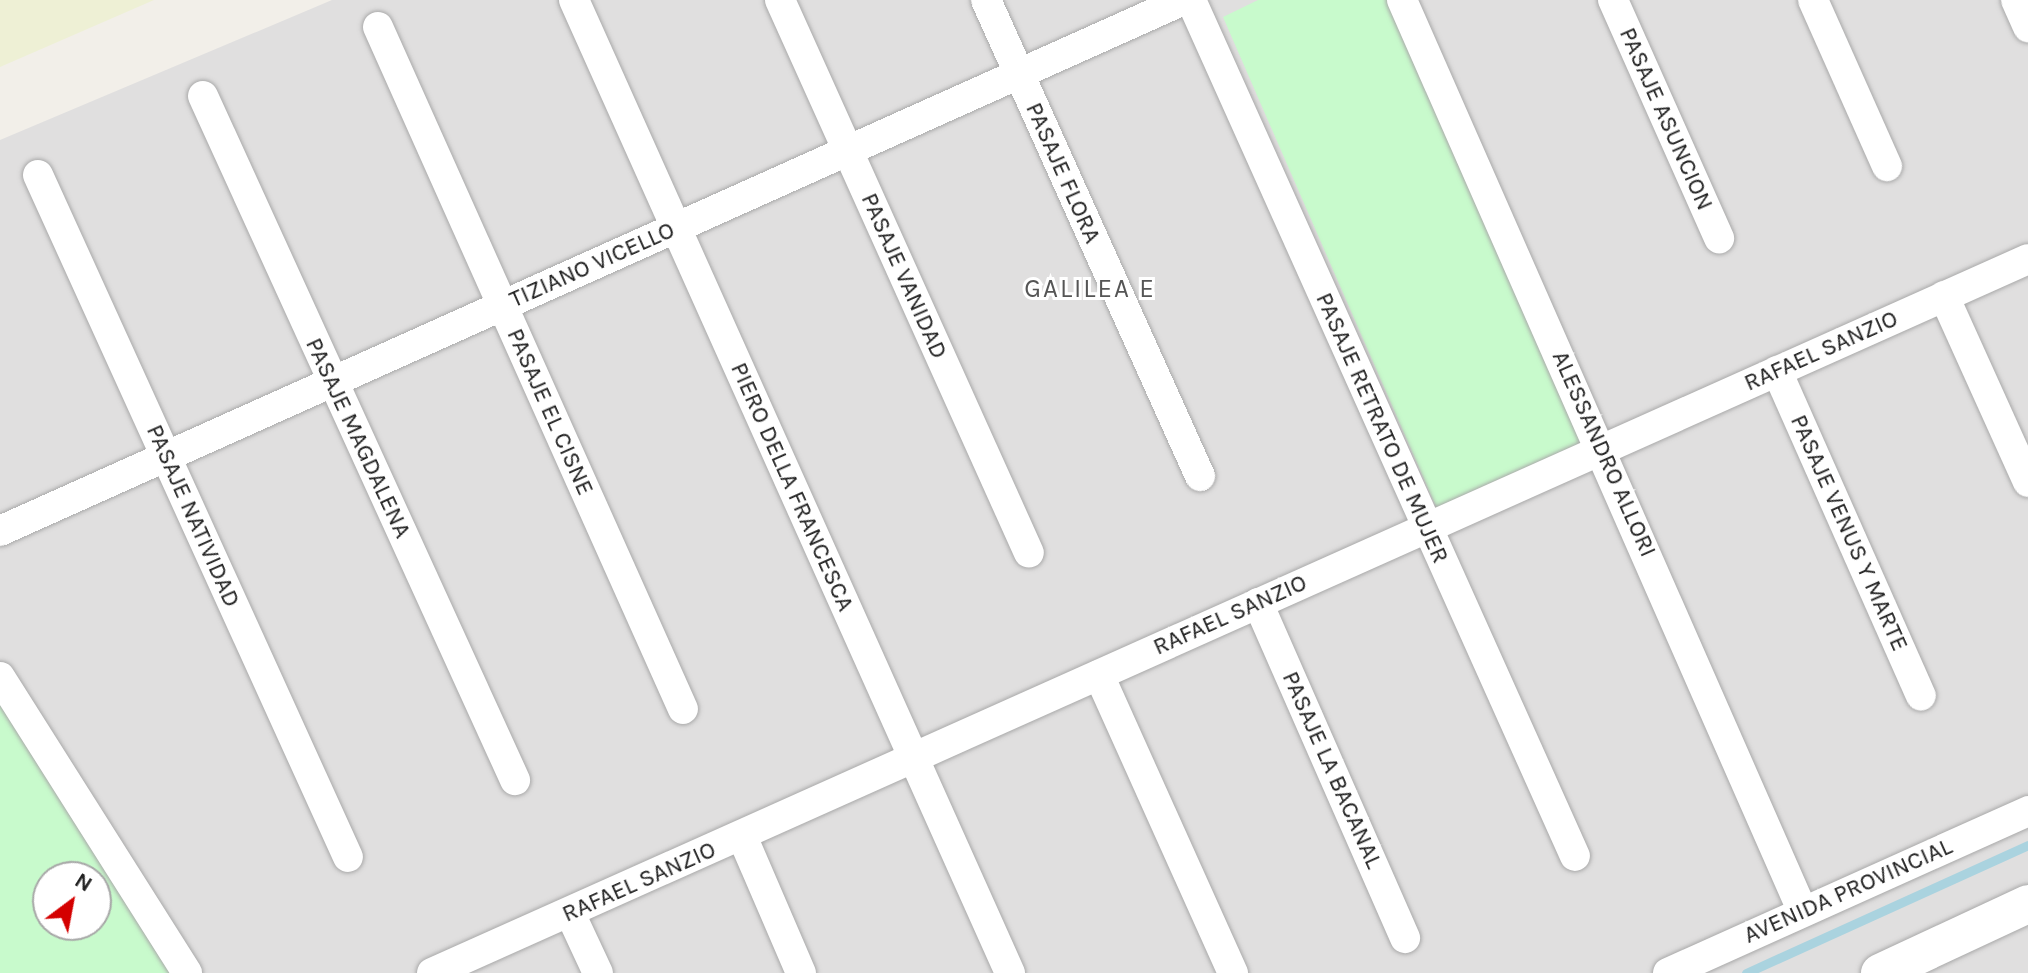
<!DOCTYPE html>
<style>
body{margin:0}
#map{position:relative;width:2028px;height:973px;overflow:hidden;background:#f2efe9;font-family:Karla,sans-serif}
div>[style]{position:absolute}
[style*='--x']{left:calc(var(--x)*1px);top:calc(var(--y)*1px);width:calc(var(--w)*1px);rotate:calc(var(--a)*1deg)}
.residential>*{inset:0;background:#e0dfdf}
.farmland>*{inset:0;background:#eef0d5}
.park>*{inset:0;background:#c8facc}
.stream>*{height:9px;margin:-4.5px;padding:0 4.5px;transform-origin:4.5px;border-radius:4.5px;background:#aad3df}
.roads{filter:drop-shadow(0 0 2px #a9a9a9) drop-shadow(0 0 2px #a9a9a9)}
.minor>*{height:30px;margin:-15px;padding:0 15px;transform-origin:15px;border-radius:15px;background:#fff}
.tertiary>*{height:38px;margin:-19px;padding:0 19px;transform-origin:19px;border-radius:19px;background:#fff}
span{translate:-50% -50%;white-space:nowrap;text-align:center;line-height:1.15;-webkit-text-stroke:6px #fff;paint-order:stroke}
.street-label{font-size:24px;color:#222}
.neighbourhood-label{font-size:26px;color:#555;letter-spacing:2px}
.north{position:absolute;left:32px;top:861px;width:80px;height:80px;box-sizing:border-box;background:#fff;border:2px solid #a7a7a7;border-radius:50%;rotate:32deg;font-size:22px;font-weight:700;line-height:32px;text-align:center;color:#222}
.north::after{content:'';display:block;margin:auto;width:28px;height:36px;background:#d40000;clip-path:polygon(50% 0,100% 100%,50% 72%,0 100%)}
</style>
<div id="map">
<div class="residential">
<i style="clip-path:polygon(evenodd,332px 0,2028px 0,2028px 973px,0 973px,0 140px,332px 0,48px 877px,96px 877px,96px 925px,48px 925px,48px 877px)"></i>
</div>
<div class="farmland">
<i style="clip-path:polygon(0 0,154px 0,0 67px)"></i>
</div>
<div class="park">
<i style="clip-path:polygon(1258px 0,1397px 0,1585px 443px,1437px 509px,1223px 17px)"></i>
<i style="clip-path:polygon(evenodd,0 689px,175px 973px,0 973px,0 689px,48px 877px,96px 877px,96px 925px,48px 925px,48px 877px)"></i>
</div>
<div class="stream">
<i style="--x:1746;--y:973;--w:310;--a:-24.4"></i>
</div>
<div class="roads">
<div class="minor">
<i style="--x:574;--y:0;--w:1066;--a:65.86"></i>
<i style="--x:780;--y:0;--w:606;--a:65.76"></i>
<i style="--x:986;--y:0;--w:522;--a:65.79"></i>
<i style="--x:1191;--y:0;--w:938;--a:65.84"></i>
<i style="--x:1402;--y:0;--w:994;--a:66.27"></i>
<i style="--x:1613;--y:0;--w:261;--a:66"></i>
<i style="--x:1813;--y:0;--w:182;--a:66"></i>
<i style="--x:2016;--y:0;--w:30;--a:66"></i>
<i style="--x:378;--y:27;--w:747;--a:65.91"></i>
<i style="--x:203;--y:96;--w:752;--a:65.48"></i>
<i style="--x:38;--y:175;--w:749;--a:65.56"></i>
<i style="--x:1944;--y:296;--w:204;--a:65.7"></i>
<i style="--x:1777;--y:371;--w:355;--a:66.1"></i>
<i style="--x:0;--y:531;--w:1298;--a:-24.16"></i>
<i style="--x:1258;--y:603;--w:366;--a:66.3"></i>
<i style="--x:1099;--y:675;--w:327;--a:65.8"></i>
<i style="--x:0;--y:677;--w:350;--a:57.7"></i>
<i style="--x:742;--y:836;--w:149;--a:66.7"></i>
<i style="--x:570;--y:913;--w:66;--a:65"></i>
<i style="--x:432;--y:973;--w:1748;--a:-24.1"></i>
<i style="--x:1668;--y:973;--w:395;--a:-24.2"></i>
</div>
<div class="tertiary">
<i style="--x:1880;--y:973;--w:163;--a:-25"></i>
</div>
</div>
<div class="street-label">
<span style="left:1666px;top:119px;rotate:66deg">PASAJE ASUNCION</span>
<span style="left:1063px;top:173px;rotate:66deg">PASAJE FLORA</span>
<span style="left:592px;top:265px;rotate:-24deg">TIZIANO VICELLO</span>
<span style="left:904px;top:276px;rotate:66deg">PASAJE VANIDAD</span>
<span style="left:1821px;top:351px;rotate:-24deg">RAFAEL SANZIO</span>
<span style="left:550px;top:412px;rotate:66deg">PASAJE EL CISNE</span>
<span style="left:1382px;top:428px;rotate:66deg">PASAJE RETRATO DE MUJER</span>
<span style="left:358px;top:438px;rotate:65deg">PASAJE MAGDALENA</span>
<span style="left:1604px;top:454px;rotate:66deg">ALESSANDRO ALLORI</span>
<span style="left:792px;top:487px;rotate:66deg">PIERO DELLA FRANCESCA</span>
<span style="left:193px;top:516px;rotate:66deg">PASAJE NATIVIDAD</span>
<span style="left:1849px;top:533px;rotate:66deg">PASAJE VENUS Y MARTE</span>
<span style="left:1230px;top:615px;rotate:-24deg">RAFAEL SANZIO</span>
<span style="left:1332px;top:770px;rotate:66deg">PASAJE LA BACANAL</span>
<span style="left:639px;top:882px;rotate:-24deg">RAFAEL SANZIO</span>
<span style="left:1848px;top:891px;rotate:-24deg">AVENIDA PROVINCIAL</span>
</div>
<div class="neighbourhood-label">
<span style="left:1090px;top:289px">GALILEA E</span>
</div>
<div class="north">N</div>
</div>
